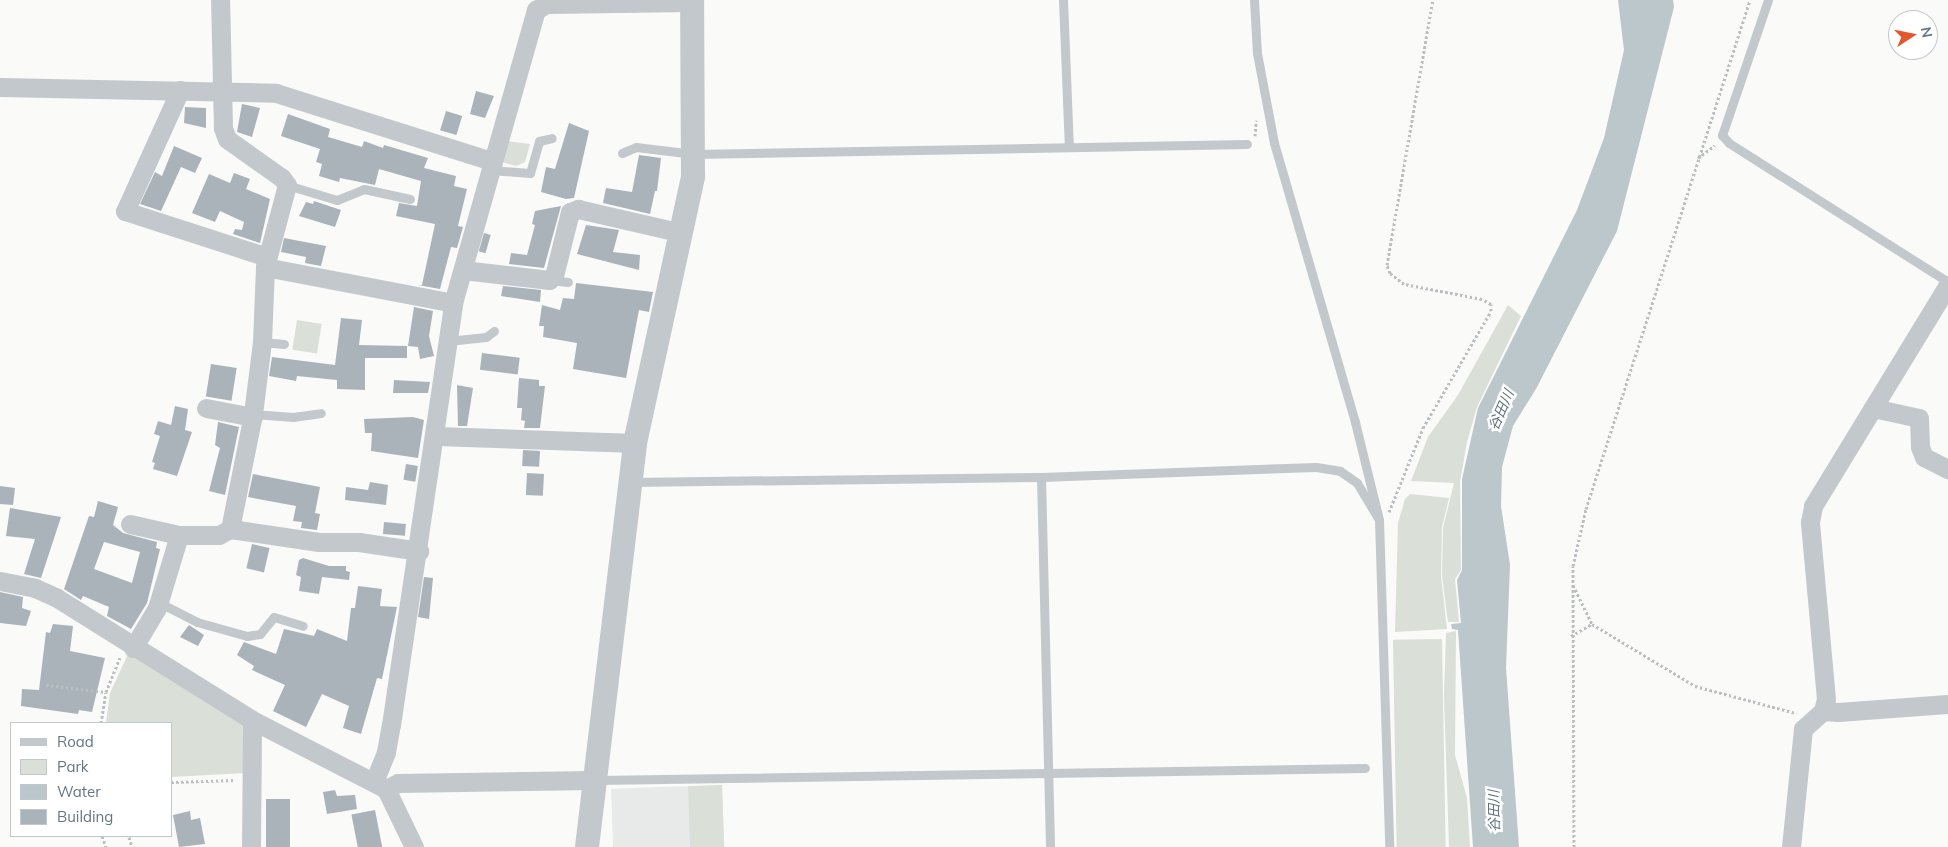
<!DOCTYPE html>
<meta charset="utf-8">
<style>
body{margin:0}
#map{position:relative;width:1948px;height:847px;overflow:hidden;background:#fafaf8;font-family:Mulish,"Noto Sans JP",sans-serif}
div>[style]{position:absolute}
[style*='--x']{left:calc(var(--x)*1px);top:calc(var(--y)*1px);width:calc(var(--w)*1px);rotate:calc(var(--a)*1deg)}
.built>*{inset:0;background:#e8e9e9;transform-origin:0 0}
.green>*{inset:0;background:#dadfd7;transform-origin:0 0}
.water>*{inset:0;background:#bbc7cb}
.building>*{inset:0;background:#aab3b9;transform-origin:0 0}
.path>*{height:3px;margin-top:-1.5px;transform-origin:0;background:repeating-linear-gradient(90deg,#bbbfc2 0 2.5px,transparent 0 5px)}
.service>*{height:9px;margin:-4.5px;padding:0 4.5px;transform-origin:4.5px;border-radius:4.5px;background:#c3c8cc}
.minor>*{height:19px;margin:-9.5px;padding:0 9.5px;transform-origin:9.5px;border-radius:9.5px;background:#c3c8cc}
.tertiary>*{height:24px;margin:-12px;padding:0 12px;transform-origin:12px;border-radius:12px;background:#c3c8cc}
span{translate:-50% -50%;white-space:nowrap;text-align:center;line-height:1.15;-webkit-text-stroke:5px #fff;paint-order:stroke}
.water-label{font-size:14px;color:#60757c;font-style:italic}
.legend{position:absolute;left:10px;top:722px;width:162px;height:115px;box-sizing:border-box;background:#fff;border:1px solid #c1c8cd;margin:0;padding:6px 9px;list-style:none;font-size:15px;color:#657683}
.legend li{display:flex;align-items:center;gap:10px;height:25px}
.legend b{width:25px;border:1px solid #c1c8cd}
.north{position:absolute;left:1888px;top:10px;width:50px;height:50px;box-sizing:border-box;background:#fff;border:1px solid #c1c8cd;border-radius:50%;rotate:79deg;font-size:14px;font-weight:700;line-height:20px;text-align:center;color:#657683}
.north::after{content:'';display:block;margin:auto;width:18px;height:22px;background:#e4572e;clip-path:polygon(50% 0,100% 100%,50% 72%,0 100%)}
</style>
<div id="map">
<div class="built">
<i style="left:722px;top:785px;width:62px;height:111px;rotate:88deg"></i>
</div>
<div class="green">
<i style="clip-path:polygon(506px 141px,530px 144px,525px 162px,516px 166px,502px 162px)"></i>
<i style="clip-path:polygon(1508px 305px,1521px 316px,1477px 407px,1467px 442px,1460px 482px,1461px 570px,1455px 579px,1459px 622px,1448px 622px,1442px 576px,1443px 528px,1454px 483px,1411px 481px,1428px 437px,1458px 395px)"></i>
<i style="left:297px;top:320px;width:25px;height:30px;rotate:9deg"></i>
<i style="clip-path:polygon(1410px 494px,1449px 498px,1442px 527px,1441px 576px,1447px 629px,1395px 632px,1398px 523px,1405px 499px)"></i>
<i style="clip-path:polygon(1456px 631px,1455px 755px,1467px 798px,1470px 847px,1449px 847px,1444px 696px,1446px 633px)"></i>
<i style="left:1442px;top:639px;width:208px;height:49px;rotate:89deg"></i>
<i style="clip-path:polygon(129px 652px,246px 723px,246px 773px,171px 777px,171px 723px,106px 723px,110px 693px)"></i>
<i style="left:722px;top:785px;width:62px;height:34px;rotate:88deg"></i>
</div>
<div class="water">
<i style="clip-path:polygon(1618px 0,1673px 0,1674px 7px,1617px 231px,1536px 389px,1513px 426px,1502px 467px,1501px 506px,1510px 565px,1506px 668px,1519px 847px,1473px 847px,1458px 630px,1452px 629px,1451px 624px,1461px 623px,1457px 580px,1462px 570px,1462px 479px,1478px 408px,1577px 210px,1604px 138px,1624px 50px)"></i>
</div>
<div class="building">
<i style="clip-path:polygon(476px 91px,494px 96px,485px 118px,470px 114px)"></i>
<i style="clip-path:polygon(242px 104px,260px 108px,252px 137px,237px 132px)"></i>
<i style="clip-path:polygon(185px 107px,206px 108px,206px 128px,184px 123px)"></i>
<i style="left:446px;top:111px;width:17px;height:20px;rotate:17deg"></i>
<i style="clip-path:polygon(288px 114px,330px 129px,328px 137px,362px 147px,364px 141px,383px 148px,384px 145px,428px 158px,424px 168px,456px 176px,454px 186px,467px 189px,458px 226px,463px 227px,457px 248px,451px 247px,440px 289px,418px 285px,422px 285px,435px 224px,396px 216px,399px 203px,417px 206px,421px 181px,379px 169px,375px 185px,340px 178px,339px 182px,319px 176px,322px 164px,316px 162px,320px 149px,281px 136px)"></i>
<i style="clip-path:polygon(569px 123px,589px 131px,574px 198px,566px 199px,541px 192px,546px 167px,555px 169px)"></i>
<i style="clip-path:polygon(174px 146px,202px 158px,195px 173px,181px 167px,161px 211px,140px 204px,155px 172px,162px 176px)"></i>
<i style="clip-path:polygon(639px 155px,661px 158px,657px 191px,655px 191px,650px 214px,603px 203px,606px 188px,632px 192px)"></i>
<i style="clip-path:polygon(234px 173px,250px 179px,246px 189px,270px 199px,260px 243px,233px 234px,235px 229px,242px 230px,244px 222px,220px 211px,215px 222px,192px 213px,209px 174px,230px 183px)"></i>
<i style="clip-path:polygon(314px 201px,341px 210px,335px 227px,299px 216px,306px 202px,313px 204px)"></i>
<i style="clip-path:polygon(561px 206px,544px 268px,509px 264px,511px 253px,527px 255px,535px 225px,532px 224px,535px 211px)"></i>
<i style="clip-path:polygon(586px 225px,619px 230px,613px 252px,640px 255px,639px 270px,577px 254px)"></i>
<i style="left:484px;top:233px;width:7px;height:19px;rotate:16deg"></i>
<i style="clip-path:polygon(284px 238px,326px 246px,321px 266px,305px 263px,306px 257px,281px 252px)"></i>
<i style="clip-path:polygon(576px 283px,653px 292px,649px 312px,639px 310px,626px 378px,573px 369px,577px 343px,543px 337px,544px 326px,539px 326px,542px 305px,560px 310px,563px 298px,574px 299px)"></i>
<i style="clip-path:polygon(503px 286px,541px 290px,540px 302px,501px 296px)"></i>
<i style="clip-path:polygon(414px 307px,433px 311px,429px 336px,434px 356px,420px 359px,418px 347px,408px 346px)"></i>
<i style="clip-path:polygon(341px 318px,362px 320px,359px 345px,407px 346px,407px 358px,365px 358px,365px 390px,337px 389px,337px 380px,297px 376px,296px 381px,269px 376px,272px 357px,335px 365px)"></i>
<i style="left:482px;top:353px;width:38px;height:17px;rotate:7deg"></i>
<i style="left:211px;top:364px;width:26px;height:33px;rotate:9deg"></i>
<i style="clip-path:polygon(519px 378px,539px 380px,539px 386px,545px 386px,540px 428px,524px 428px,525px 421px,521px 420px,522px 408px,517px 408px)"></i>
<i style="clip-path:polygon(394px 380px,430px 382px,428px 393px,393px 393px)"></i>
<i style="clip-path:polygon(457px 385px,473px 388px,467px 426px,458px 426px)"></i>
<i style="clip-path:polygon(175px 406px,188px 409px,185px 430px,192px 432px,177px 476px,153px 469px,155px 463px,152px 462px,160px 436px,154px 434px,158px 421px,171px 425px)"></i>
<i style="clip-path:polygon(413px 417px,424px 420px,418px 458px,371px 451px,372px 433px,365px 433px,364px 419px)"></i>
<i style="clip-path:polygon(218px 422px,239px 427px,225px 495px,209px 491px,220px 448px,215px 445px)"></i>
<i style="left:523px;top:450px;width:17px;height:16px;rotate:3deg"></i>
<i style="left:406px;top:464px;width:12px;height:16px;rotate:9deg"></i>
<i style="left:527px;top:473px;width:17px;height:22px;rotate:3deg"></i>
<i style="clip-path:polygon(253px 474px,320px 487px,315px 513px,320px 514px,317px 530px,301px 528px,302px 522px,293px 521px,296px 506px,248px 497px)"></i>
<i style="clip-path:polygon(370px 482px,388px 485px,386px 505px,345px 500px,346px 487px,368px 490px)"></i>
<i style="clip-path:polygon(0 486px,15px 488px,13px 505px,0 504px)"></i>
<i style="clip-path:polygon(evenodd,98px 501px,118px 507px,113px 525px,123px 533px,157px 542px,156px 548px,160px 549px,147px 603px,131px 629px,107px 616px,109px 607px,83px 596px,81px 600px,64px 589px,89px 516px,94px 517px,98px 501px,104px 542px,140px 552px,132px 583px,94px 569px,104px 542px)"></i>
<i style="clip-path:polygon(10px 508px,61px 517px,41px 578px,24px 574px,35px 539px,6px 536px)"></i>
<i style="left:384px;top:522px;width:22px;height:12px;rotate:5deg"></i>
<i style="left:252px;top:544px;width:18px;height:25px;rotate:13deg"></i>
<i style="clip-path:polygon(303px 558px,329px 566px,346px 566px,346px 571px,350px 572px,349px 580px,322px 577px,319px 594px,299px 591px,301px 577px,296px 575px,299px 560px)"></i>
<i style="clip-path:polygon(424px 577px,433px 578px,429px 619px,418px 617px)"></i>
<i style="clip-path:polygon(358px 586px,382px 589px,380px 606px,397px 607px,382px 679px,377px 678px,361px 734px,343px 728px,349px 706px,322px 694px,306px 727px,273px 711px,285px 685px,252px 670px,254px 666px,237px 655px,244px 642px,276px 654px,284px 629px,314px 636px,317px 629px,347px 641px,351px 608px,355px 608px)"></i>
<i style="clip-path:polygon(0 592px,23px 597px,22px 608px,31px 611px,26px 626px,0 623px)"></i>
<i style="clip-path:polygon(53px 624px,73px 626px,70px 651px,105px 658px,92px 712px,79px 710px,78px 714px,21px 706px,22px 689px,39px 690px,46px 632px,50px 633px)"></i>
<i style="clip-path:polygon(189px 625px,204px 635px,198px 646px,180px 637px)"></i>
<i style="clip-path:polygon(335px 790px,337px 796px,355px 795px,357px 809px,327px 814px,323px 792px)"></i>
<i style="left:266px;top:799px;width:24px;height:48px"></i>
<i style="left:375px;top:810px;width:38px;height:24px;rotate:79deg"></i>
<i style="clip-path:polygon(190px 811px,191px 820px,200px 818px,205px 844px,179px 847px,173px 815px)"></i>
</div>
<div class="path">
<i style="--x:1255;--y:136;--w:16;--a:-86"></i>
<i style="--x:1698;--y:158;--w:21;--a:-37"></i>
<i style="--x:1389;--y:512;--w:91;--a:-68"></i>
<i style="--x:1423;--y:428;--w:135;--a:-59.8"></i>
<i style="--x:1491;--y:311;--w:7;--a:-90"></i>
<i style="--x:1491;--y:304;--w:10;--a:-151"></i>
<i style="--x:1482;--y:299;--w:79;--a:-169.1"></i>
<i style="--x:1404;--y:284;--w:18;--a:-142"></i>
<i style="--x:1390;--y:273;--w:9;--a:-111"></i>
<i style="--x:1387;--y:265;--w:269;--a:-80.2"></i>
<i style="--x:1573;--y:585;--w:43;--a:64"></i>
<i style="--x:1592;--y:624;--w:120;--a:31"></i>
<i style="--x:1695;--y:686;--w:105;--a:15"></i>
<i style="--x:1571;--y:636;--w:24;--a:-30"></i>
<i style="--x:46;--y:685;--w:60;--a:6.7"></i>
<i style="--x:106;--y:692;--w:37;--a:-68"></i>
<i style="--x:101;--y:723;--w:31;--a:-81"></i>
<i style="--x:171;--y:782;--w:64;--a:-1.8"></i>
<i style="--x:102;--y:836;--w:12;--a:70"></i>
<i style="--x:129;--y:837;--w:10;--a:73"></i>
<i style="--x:1574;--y:847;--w:281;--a:-90.2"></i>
<i style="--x:1573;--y:566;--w:58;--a:-77.2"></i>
<i style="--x:1586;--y:509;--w:535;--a:-72.14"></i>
</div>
<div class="service">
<i style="--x:1063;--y:0;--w:147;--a:87.7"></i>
<i style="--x:1254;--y:0;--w:53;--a:86.8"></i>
<i style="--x:1257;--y:53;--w:92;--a:79.3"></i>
<i style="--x:1274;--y:143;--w:291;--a:73.8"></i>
<i style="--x:1355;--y:422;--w:101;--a:76.2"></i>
<i style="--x:1379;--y:520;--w:327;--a:88.2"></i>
<i style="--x:1768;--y:0;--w:143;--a:108.8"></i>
<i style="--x:1722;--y:135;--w:11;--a:49"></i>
<i style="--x:1729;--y:143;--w:259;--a:32.4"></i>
<i style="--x:622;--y:153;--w:15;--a:-23"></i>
<i style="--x:636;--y:147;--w:58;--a:6.9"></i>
<i style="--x:694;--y:154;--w:553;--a:-1.04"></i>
<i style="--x:490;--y:170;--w:40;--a:4.3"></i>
<i style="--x:530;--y:173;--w:33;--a:-74"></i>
<i style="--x:539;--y:141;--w:13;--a:-13"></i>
<i style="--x:287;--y:185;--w:52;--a:16.7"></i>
<i style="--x:337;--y:200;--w:29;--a:-22"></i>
<i style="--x:364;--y:189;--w:47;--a:12.3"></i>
<i style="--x:551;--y:280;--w:17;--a:7"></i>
<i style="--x:448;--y:341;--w:38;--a:-6"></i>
<i style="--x:486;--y:337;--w:10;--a:-37"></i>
<i style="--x:262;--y:342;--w:22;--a:5"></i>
<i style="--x:253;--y:414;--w:40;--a:4.3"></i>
<i style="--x:293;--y:417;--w:28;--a:-8"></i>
<i style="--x:1041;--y:477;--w:370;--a:88.6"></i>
<i style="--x:630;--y:482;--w:411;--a:-0.7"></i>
<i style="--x:1041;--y:477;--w:275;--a:-2.1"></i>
<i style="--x:1316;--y:467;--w:24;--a:9"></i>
<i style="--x:1340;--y:471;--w:21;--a:35"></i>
<i style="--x:1357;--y:483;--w:41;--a:59"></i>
<i style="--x:158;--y:602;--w:44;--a:27.1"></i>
<i style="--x:197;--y:622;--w:52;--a:15.6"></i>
<i style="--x:247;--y:636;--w:13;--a:-9"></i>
<i style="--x:260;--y:634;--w:22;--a:-51"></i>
<i style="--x:274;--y:617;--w:30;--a:17"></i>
<i style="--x:597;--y:780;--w:768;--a:-0.9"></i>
</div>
<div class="minor">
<i style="--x:0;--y:87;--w:276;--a:1.2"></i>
<i style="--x:276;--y:93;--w:226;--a:17.5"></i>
<i style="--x:180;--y:90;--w:133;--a:114.4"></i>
<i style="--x:125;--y:211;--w:149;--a:17.9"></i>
<i style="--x:265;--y:267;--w:191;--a:10.8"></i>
<i style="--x:463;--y:270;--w:87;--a:6.6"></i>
<i style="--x:549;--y:280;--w:6;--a:-39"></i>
<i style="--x:554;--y:276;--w:66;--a:-76"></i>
<i style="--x:570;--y:212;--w:9;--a:-21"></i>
<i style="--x:578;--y:209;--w:107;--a:13"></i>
<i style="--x:206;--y:408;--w:48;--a:10.8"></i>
<i style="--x:1873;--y:408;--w:47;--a:12.3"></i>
<i style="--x:1919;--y:418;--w:29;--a:88"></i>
<i style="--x:1920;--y:447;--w:11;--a:68"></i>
<i style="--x:1924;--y:457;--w:27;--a:27"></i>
<i style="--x:436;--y:436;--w:199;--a:2"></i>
<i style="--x:130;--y:524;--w:50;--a:12.7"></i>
<i style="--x:230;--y:529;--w:90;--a:8.3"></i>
<i style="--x:319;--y:542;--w:40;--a:0"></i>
<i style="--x:359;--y:542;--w:61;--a:8.5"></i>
<i style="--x:0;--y:581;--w:36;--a:11"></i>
<i style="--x:35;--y:588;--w:24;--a:24"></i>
<i style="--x:57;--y:598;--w:230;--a:32"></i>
<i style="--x:252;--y:720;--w:151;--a:27.2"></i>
<i style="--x:386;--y:789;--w:64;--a:64.2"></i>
<i style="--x:133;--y:648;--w:47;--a:-59"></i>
<i style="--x:157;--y:608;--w:76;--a:-73.2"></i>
<i style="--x:179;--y:535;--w:40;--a:0"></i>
<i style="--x:219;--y:535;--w:13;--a:-29"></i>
<i style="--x:230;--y:529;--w:117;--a:-78.7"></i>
<i style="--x:253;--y:414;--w:73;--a:-82.9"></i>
<i style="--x:262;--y:342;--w:75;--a:-87.7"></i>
<i style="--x:265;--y:267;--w:85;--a:-75"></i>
<i style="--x:287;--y:185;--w:9;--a:-126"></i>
<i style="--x:282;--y:178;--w:67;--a:-144.7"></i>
<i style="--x:227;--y:139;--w:12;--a:-110"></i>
<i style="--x:223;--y:128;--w:128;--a:-91.3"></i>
<i style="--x:1823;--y:711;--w:15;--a:4"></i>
<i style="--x:1838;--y:712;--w:110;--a:-4.2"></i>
<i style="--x:374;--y:782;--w:32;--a:-68"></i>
<i style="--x:386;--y:752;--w:27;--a:-80"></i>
<i style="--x:391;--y:725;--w:427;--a:-81.6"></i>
<i style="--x:453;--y:303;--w:305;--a:-74.2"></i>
<i style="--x:536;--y:10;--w:12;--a:-31"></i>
<i style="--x:546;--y:4;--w:146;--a:-0.8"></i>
<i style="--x:386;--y:789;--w:13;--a:-27"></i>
<i style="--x:398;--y:783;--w:196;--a:-0.9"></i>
<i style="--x:251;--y:847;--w:127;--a:-89.5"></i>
<i style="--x:1791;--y:847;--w:119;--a:-84.2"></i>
<i style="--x:1803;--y:729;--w:27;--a:-42"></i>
<i style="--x:1823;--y:711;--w:12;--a:-76"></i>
<i style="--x:1826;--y:699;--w:178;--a:-95.2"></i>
<i style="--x:1810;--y:522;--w:16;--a:-79"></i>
<i style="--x:1813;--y:506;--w:259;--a:-58.6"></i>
</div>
<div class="tertiary">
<i style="--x:587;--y:847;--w:407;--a:-83.2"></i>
<i style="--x:635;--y:443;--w:273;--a:-77.7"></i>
<i style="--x:693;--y:176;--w:176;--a:-90.3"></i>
</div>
<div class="water-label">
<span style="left:1501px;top:410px;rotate:-66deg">谷田川</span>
<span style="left:1494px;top:811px;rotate:-91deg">谷田川</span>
</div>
<ul class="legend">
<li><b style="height:6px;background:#c3c8cc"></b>Road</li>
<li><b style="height:14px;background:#dadfd7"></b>Park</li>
<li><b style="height:14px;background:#bbc7cb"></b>Water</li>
<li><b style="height:14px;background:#aab3b9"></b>Building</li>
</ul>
<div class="north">N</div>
</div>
